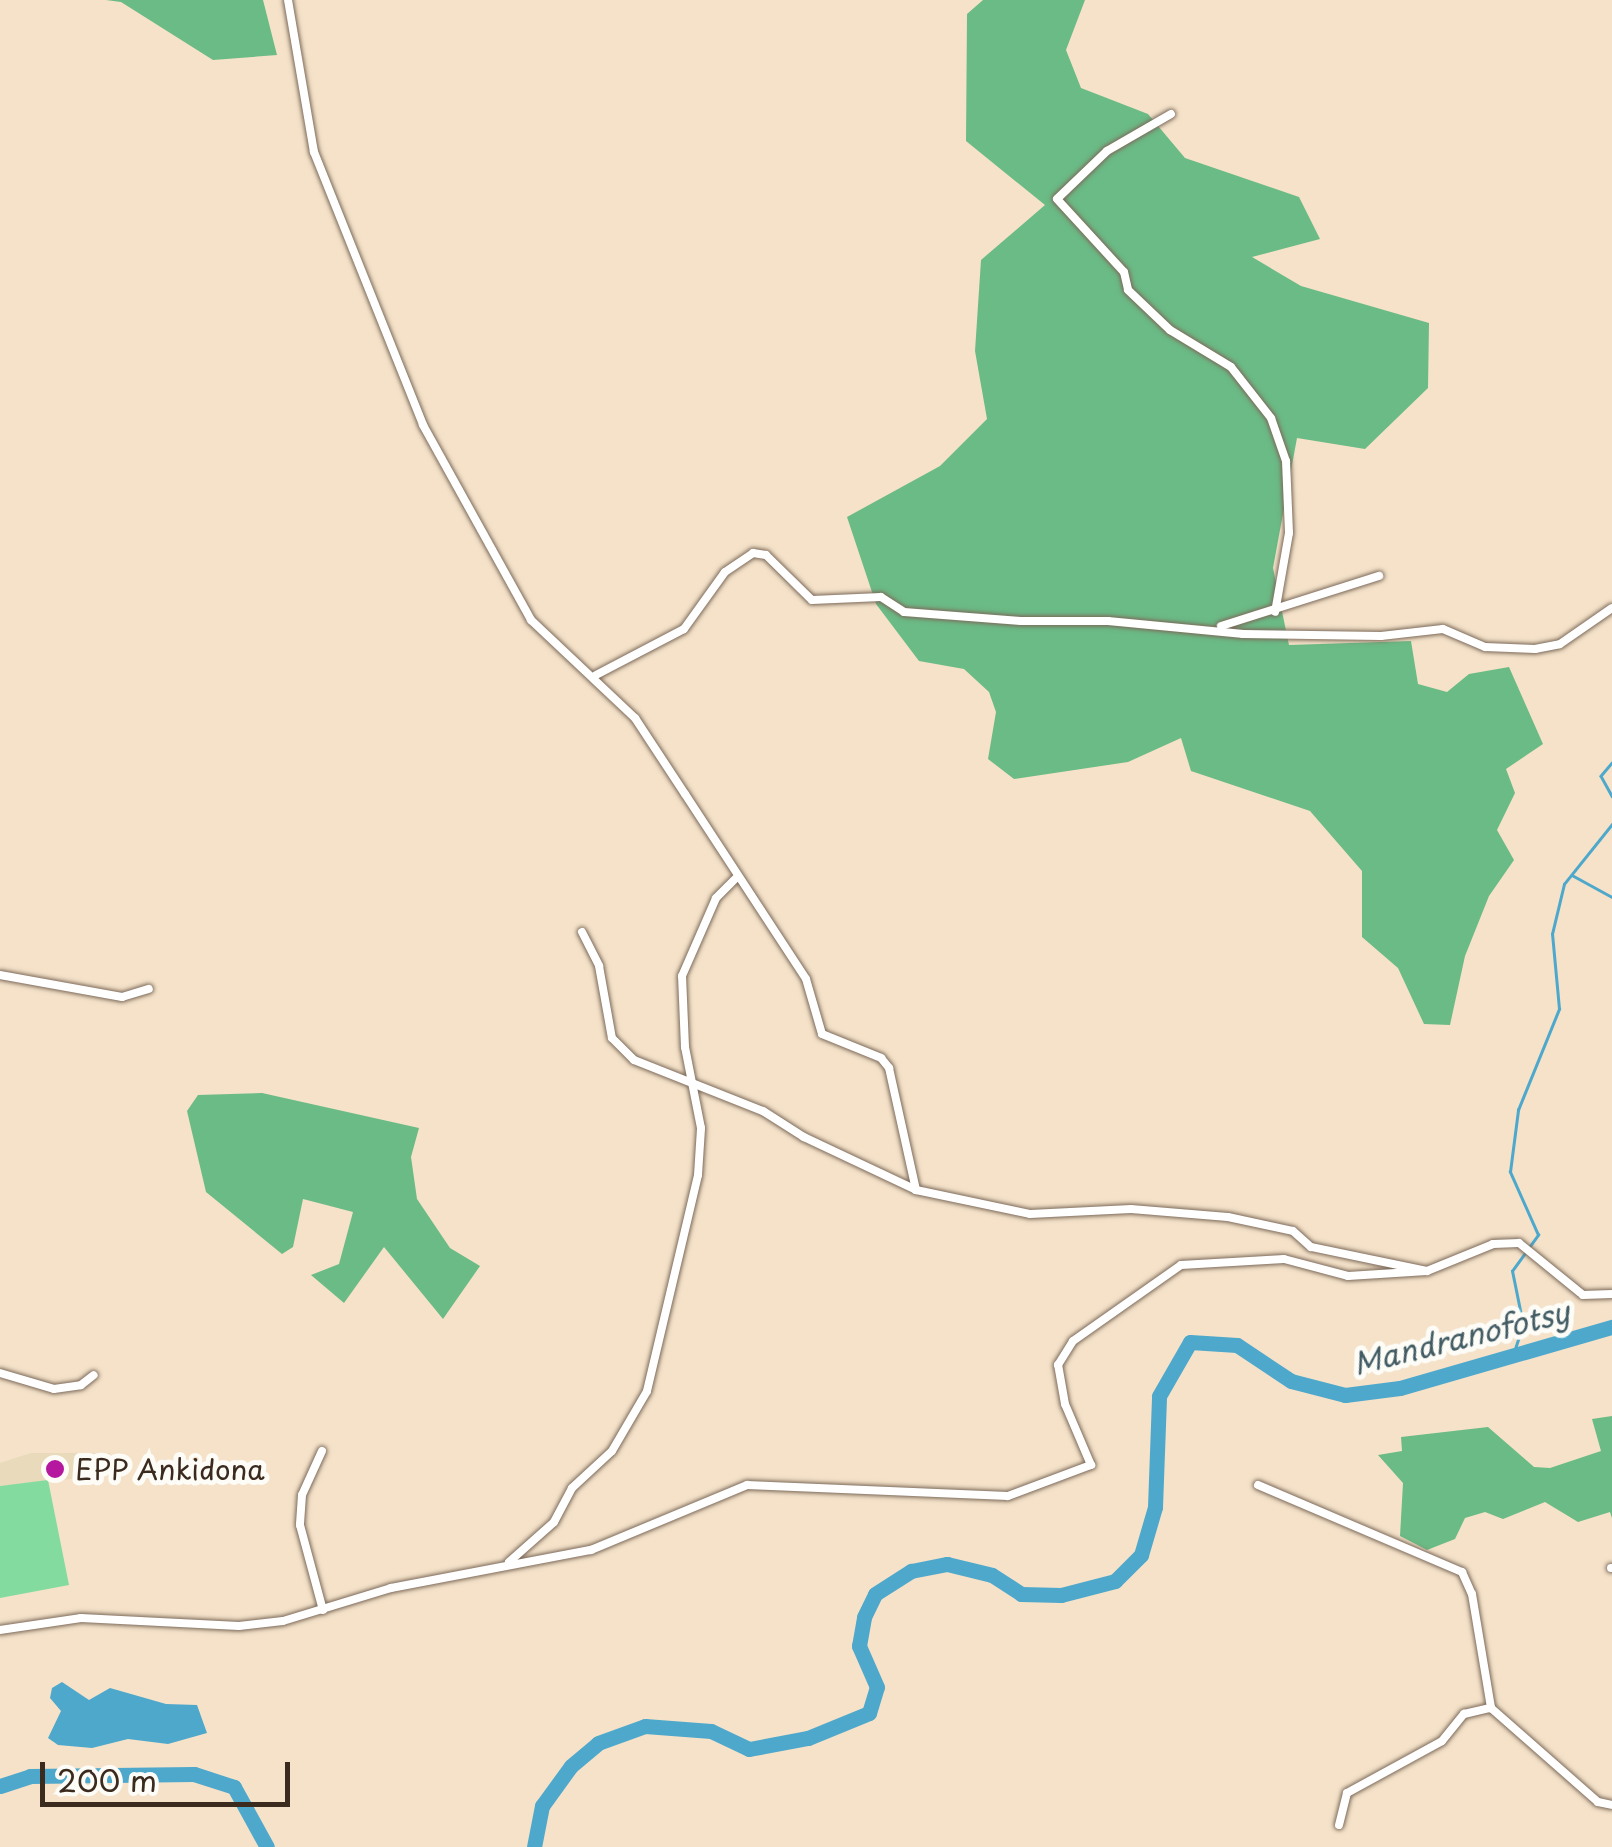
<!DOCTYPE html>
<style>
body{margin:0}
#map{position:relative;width:1612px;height:1847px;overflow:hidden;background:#f5e2c9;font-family:"Playpen Sans",sans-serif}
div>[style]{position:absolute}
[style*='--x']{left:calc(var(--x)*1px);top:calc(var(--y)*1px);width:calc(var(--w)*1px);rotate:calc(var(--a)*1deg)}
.built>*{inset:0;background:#e8daba}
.green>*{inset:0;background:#84db9f}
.forest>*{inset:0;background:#6bbb86}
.water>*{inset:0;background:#4ea8cc}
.stream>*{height:2.5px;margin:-1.25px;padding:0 1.25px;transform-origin:1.25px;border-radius:1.25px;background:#4ea8cc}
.river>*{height:15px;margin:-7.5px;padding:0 7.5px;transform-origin:7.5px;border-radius:7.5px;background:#4ea8cc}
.roads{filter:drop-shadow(0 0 2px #7c6a5a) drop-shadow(0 0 2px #7c6a5a)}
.street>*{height:8px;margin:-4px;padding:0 4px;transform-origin:4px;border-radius:4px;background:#fff}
.dots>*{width:28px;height:28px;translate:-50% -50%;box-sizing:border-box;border:5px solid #fdfcf7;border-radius:50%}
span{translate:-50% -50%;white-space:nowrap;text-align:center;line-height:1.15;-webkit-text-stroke:10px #fdfcf7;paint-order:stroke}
.poi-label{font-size:28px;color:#3b2a1e}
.left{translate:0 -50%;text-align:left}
.water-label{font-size:30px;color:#435c64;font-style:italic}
.scale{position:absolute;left:40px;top:1762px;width:250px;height:45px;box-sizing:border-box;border:5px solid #3b2a1e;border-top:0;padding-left:12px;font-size:30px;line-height:35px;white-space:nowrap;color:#3b2a1e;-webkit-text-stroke:8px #fdfcf7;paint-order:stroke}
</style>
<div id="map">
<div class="built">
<i style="clip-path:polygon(31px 1453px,110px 1453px,111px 1475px,0 1486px,0 1463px)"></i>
</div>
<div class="green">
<i style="clip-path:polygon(48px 1480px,69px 1585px,0 1598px,0 1486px)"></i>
</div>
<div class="forest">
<i style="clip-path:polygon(106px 0,263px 0,277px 55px,213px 60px,121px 2px)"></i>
<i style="clip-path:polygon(983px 0,1085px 0,1066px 50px,1081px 88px,1148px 114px,1185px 158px,1299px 197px,1320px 239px,1252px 257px,1301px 286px,1429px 323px,1428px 388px,1365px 449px,1297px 438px,1273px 568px,1289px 645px,1411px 641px,1418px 684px,1447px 692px,1469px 674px,1509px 667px,1543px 744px,1506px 769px,1515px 793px,1497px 830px,1514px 860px,1489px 896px,1465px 956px,1450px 1025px,1424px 1024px,1398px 968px,1362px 937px,1362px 871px,1310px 811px,1191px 771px,1181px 738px,1128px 762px,1014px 779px,988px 759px,996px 712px,989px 692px,964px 669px,919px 661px,876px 604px,847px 517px,940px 466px,987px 419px,975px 351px,981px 260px,1045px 205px,966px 141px,967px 14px)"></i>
<i style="clip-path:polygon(262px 1093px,419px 1128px,411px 1157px,417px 1199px,450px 1248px,480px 1266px,443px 1319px,384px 1247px,344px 1303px,311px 1275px,339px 1264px,353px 1212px,303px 1199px,293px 1247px,282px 1254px,206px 1192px,187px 1111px,198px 1095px)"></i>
<i style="clip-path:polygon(1612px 1416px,1612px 1518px,1610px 1512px,1578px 1522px,1545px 1502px,1503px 1519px,1485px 1512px,1465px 1518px,1455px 1539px,1427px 1550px,1400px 1536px,1403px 1483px,1378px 1455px,1402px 1451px,1401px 1437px,1488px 1427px,1534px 1467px,1550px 1468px,1601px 1451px,1592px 1419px)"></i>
</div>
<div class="water">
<i style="clip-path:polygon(62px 1682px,89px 1700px,110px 1688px,166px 1704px,197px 1705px,207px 1733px,168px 1744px,128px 1739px,92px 1748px,58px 1745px,48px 1738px,61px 1711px,50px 1698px,52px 1688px)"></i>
</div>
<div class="stream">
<i style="--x:1612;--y:763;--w:17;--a:130"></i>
<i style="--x:1601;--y:776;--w:23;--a:61"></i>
<i style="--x:1572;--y:875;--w:46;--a:28.8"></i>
<i style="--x:1530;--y:1246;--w:14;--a:-54"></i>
<i style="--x:1538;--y:1235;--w:69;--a:-114"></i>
<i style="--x:1510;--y:1172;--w:63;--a:-82.6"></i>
<i style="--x:1518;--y:1110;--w:109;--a:-67.9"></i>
<i style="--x:1559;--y:1009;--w:75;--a:-95.3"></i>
<i style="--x:1552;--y:934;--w:51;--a:-76.5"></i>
<i style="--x:1564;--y:884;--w:77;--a:-51.3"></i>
<i style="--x:1514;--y:1352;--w:28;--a:-72"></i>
<i style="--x:1523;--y:1325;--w:55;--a:-101.5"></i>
<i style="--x:1512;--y:1271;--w:22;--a:-54"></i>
</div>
<div class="river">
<i style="--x:0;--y:1786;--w:32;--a:-18"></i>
<i style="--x:30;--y:1776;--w:164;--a:-0.7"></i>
<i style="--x:194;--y:1774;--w:42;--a:18"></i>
<i style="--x:234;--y:1787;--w:68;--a:61.2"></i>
<i style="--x:534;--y:1847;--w:42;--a:-79"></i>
<i style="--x:542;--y:1806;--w:49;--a:-54.1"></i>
<i style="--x:571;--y:1766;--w:35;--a:-40"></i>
<i style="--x:598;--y:1743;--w:50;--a:-19.9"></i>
<i style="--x:645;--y:1726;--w:66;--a:4.3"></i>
<i style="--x:711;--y:1731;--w:42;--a:25.3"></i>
<i style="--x:749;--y:1749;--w:60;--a:-10.6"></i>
<i style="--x:808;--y:1738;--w:66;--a:-22.3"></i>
<i style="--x:869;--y:1713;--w:27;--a:-73"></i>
<i style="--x:877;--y:1687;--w:45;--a:-113.7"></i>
<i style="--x:859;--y:1646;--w:29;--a:-80"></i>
<i style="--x:864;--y:1617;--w:25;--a:-64"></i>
<i style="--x:875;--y:1594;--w:43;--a:-32.6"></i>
<i style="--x:911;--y:1571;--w:37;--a:-11"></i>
<i style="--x:947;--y:1564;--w:46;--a:13.7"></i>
<i style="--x:992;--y:1575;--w:35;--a:33"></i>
<i style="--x:1021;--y:1594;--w:40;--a:1.4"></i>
<i style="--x:1061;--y:1595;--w:56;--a:-14.5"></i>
<i style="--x:1115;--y:1581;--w:37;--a:-45"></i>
<i style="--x:1141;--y:1555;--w:50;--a:-73.7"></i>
<i style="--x:1155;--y:1507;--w:111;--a:-87.9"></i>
<i style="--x:1159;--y:1396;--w:62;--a:-60.1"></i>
<i style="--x:1190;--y:1342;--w:47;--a:3.7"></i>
<i style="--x:1237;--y:1345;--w:65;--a:33.7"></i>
<i style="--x:1291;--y:1381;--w:56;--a:14.5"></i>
<i style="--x:1345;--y:1395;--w:55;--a:-7.3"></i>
<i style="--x:1400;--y:1388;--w:221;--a:-16.1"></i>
</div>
<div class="roads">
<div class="street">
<i style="--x:288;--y:0;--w:154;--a:80.3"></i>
<i style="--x:314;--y:152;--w:294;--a:68.2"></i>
<i style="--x:423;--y:425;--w:223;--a:61"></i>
<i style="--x:531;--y:620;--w:143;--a:43.3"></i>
<i style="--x:635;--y:718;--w:91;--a:56.7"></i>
<i style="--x:685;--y:794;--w:221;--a:56.8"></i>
<i style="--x:806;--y:979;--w:57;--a:73.8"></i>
<i style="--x:822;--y:1034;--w:64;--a:22.1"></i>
<i style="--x:881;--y:1058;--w:13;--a:51"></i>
<i style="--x:889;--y:1068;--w:125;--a:77.5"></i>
<i style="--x:916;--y:1190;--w:116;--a:11.9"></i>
<i style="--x:1030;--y:1214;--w:101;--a:-2.8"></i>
<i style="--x:1131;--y:1209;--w:97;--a:4.7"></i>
<i style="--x:1228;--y:1217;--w:66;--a:12.2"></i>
<i style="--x:1293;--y:1231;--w:24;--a:42"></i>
<i style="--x:1311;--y:1247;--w:118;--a:11.7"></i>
<i style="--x:1171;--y:114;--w:74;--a:150"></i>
<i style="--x:1107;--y:151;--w:69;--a:136.2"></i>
<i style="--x:1057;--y:199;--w:99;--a:47.5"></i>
<i style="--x:1124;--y:272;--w:18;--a:77"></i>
<i style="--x:1128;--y:290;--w:58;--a:43.6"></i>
<i style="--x:1170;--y:330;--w:71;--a:31.2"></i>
<i style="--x:1231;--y:367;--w:65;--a:51.9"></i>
<i style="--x:1271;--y:418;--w:46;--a:70.8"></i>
<i style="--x:1286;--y:461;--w:72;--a:87.6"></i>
<i style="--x:1289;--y:533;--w:80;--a:100"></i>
<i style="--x:1221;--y:626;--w:166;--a:-17.6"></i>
<i style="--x:596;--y:675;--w:99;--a:-27.6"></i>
<i style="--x:684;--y:629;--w:70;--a:-54.3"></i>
<i style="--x:725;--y:572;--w:34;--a:-34"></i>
<i style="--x:753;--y:553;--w:13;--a:9"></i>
<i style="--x:766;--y:555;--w:64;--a:44.4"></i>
<i style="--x:812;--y:600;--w:69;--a:-2.5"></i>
<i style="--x:881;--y:597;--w:27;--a:33"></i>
<i style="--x:904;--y:612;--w:117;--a:4.4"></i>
<i style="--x:1021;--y:621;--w:87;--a:0"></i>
<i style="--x:1108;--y:621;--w:136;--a:5.5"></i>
<i style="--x:1243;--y:634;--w:138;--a:0.8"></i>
<i style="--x:1381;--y:636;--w:62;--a:-6.4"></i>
<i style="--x:1443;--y:629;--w:46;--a:23.2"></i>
<i style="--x:1485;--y:647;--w:50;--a:2.3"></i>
<i style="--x:1535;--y:649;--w:25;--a:-11"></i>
<i style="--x:1560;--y:644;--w:63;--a:-34.7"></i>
<i style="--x:582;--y:932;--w:38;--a:63"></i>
<i style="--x:599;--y:966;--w:73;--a:79.8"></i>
<i style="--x:612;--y:1038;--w:31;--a:45"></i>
<i style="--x:634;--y:1060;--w:139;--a:21.6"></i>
<i style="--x:763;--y:1111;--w:49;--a:32.4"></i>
<i style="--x:804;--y:1137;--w:124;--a:25.3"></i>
<i style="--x:0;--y:975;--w:124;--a:10.2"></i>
<i style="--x:122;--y:997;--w:28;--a:-17"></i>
<i style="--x:0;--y:1373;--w:56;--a:16.5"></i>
<i style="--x:54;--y:1389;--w:27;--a:-8"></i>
<i style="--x:81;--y:1385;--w:16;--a:-38"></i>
<i style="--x:322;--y:1451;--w:48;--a:114.4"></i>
<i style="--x:302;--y:1495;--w:30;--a:94"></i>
<i style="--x:300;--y:1525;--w:88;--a:74.9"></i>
<i style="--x:1258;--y:1485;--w:222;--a:23.1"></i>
<i style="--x:1462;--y:1572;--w:24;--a:66"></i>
<i style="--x:1472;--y:1594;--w:116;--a:80.5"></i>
<i style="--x:1491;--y:1708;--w:142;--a:41.3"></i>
<i style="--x:1598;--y:1802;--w:14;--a:12"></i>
<i style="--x:509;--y:1562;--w:60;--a:-41.6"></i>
<i style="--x:554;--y:1522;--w:38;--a:-62"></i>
<i style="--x:572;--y:1488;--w:54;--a:-42.8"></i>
<i style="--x:612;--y:1451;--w:69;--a:-59.7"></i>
<i style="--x:647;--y:1391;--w:222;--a:-76.7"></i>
<i style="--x:698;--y:1175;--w:47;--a:-86.3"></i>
<i style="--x:701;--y:1128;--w:83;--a:-101.2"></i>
<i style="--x:685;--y:1047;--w:71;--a:-92.4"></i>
<i style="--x:682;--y:976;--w:85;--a:-66.4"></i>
<i style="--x:716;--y:898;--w:30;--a:-45"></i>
<i style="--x:1611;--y:1568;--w:1;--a:0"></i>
<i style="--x:0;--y:1630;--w:82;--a:-8.4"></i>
<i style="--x:81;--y:1618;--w:158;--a:2.9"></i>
<i style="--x:239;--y:1626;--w:44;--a:-6.5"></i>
<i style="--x:283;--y:1621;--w:113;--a:-17"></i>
<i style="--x:391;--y:1588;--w:204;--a:-10.8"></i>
<i style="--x:591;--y:1550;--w:169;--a:-22.6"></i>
<i style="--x:747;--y:1485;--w:261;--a:2.4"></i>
<i style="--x:1008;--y:1496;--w:89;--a:-20.5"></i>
<i style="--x:1091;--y:1465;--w:66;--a:-113.1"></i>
<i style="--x:1065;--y:1404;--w:40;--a:-100"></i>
<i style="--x:1058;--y:1365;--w:28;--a:-58"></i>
<i style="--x:1073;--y:1341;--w:132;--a:-35.1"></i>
<i style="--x:1181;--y:1265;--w:103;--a:-3.3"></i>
<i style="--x:1284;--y:1259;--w:66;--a:14.9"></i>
<i style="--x:1348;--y:1276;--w:79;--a:-3.6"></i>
<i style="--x:1427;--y:1271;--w:71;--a:-22.2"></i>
<i style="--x:1493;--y:1244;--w:26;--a:-2"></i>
<i style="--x:1519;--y:1243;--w:82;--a:39.1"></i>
<i style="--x:1583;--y:1295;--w:29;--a:-2"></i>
<i style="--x:1339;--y:1825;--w:33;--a:-76"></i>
<i style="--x:1347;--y:1793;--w:108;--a:-28.7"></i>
<i style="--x:1442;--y:1741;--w:35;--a:-51"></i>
<i style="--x:1464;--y:1714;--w:28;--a:-13"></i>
</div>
</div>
<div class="dots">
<i style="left:55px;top:1469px;background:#b5179e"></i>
</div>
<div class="poi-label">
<span class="left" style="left:75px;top:1469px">EPP Ankidona</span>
</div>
<div class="water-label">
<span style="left:1461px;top:1337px;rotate:-14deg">Mandranofotsy</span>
</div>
<div class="scale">200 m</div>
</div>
